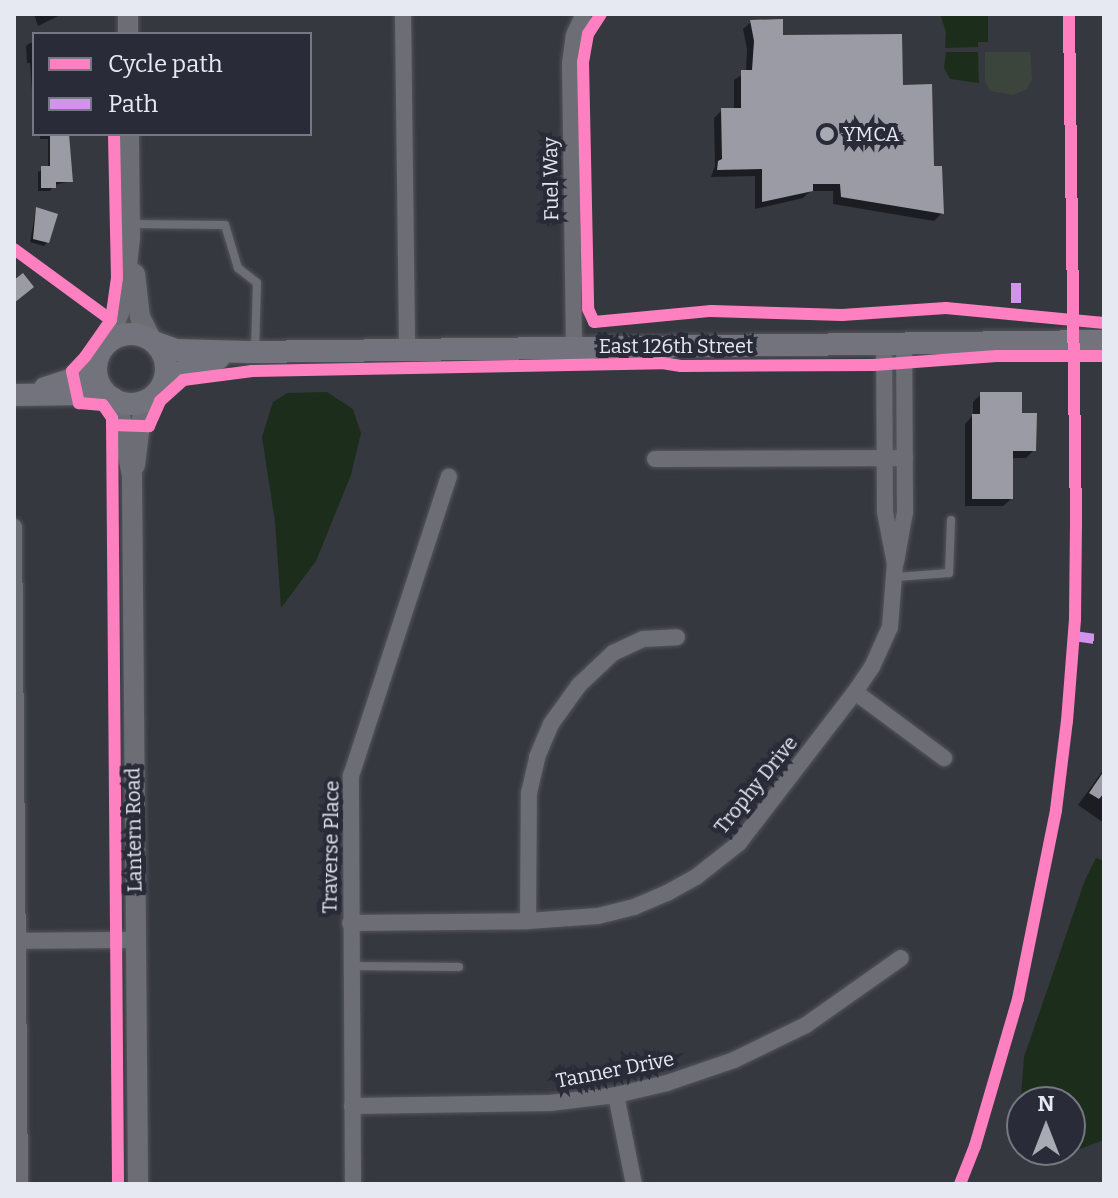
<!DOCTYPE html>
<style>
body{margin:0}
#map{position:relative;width:1118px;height:1198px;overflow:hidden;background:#363840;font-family:Bitter,serif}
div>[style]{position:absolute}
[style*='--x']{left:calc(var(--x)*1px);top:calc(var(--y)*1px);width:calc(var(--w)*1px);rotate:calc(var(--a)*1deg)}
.green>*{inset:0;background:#3c453b}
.water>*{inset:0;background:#1d2d1b}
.shadow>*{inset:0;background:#0007;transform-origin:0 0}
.building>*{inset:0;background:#9a9ba4}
.roads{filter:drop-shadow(0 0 2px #54555b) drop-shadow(0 0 2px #54555b)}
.service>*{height:8px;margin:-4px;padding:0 4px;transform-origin:4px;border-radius:4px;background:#6d6e75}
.minor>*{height:16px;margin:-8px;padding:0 8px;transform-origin:8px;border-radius:8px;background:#6d6e75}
.tertiary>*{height:20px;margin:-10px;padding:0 10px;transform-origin:10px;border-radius:10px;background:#6d6e75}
.secondary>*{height:22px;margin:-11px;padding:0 11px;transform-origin:11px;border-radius:11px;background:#72737c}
.secondary>.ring{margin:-11px;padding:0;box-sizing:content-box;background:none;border:22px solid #72737c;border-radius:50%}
.quiet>*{height:10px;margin-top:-5px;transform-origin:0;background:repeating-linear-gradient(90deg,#d193ec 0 20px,transparent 0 30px)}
.cycleway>*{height:12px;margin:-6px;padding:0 6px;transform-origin:6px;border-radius:6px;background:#ff80c0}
.dots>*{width:22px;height:22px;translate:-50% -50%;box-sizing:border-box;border:4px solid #292b38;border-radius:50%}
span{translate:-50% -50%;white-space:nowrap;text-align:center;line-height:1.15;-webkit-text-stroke:8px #292b38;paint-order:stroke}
.poi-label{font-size:20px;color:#e7e9f2}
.left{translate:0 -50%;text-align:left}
.street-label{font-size:20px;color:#e7e9f2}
.frame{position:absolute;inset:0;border:16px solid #e7e9f2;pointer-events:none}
.legend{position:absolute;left:32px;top:32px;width:280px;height:104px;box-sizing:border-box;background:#292b38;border:2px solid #757782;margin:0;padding:10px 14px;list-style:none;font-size:24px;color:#e7e9f2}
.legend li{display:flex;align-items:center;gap:16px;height:40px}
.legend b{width:40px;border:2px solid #757782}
.north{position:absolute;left:1006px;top:1086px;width:80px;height:80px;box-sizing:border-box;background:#292b38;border:2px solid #757782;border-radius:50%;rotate:0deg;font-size:22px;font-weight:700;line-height:32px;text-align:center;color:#e7e9f2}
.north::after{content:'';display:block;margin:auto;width:28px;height:36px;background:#a9abb4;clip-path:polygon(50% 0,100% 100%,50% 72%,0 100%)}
</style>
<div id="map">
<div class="green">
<i style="clip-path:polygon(985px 52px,1030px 52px,1032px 80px,1027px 89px,1013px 95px,990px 91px,985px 81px)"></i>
</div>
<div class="water">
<i style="clip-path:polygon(940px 14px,988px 14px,988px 42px,978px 42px,978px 47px,945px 48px,946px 32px)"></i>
<i style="clip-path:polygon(946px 52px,978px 52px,979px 83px,950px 79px,944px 68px)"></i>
<i style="clip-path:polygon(327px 392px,353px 409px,361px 433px,351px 475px,316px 561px,281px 608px,275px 522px,262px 437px,273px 402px,287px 393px)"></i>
<i style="clip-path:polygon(1096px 858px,1104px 861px,1104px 1140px,1080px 1149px,1070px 1144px,1070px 1102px,1025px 1102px,1021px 1097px,1024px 1057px,1085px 880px)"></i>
</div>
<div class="shadow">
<i style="clip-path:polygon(34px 14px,62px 14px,38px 26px)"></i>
<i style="clip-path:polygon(751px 22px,901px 87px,932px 168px,942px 213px,934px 221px,833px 204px,833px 191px,810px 191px,803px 198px,755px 209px,755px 176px,711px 177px,715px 166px,714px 118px,722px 110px,734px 110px,734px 80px,746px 72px,747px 49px,743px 29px)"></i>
<i style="left:1104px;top:33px;width:48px;height:2px;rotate:90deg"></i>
<i style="clip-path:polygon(30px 43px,34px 43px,34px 119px,30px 63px,27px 63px,26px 46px)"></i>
<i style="left:1104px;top:119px;width:189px;height:2px;rotate:90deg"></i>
<i style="clip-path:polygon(40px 134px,68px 134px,71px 181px,54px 185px,50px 191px,38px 191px,38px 172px,48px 168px,48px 139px,40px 139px)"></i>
<i style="clip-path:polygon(36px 209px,47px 242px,44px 246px,30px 242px)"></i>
<i style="clip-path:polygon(981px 394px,1020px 414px,1034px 450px,1026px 458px,1011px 458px,1011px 499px,1003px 506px,965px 506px,965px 424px,973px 415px,973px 402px)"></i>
<i style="clip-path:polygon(1104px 769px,1104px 823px,1078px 805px)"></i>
</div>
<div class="building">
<i style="clip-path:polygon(783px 19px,783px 35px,902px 34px,903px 85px,932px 84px,934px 166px,942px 166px,944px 214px,841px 197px,840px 184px,813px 184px,813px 191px,762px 202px,762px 169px,717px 170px,718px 161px,722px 159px,721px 108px,741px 108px,741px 70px,752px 70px,754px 41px,750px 20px)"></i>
<i style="clip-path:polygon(50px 134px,69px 134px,73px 182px,56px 182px,56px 188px,41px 188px,41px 166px,50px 166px)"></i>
<i style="clip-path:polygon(36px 207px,58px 214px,49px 243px,33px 239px)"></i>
<i style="clip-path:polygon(23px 273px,34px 287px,14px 303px,14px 280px)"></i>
<i style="clip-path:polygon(980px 392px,1022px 392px,1022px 413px,1037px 413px,1036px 451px,1013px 451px,1013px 499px,972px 499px,972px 414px,980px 414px)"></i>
<i style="clip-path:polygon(1104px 771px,1104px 793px,1099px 799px,1089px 793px)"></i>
</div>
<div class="roads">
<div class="service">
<i style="--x:130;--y:224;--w:95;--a:0.6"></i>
<i style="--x:225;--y:225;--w:45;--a:73.2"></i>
<i style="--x:238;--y:268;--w:24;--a:38"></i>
<i style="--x:257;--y:283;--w:67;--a:91.7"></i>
<i style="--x:896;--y:577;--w:53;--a:-4.3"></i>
<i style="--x:949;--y:573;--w:53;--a:-87.8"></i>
<i style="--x:351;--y:966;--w:108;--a:0.5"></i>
</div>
<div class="minor">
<i style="--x:403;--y:14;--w:335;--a:89.3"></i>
<i style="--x:574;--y:347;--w:284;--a:-90.8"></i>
<i style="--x:570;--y:63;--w:28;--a:-82"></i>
<i style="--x:574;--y:35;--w:23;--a:-65"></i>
<i style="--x:655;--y:459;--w:250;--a:-0.2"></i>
<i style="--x:14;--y:527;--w:657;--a:89.48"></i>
<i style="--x:896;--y:562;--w:51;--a:-79.8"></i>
<i style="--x:905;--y:512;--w:168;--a:-90.3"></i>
<i style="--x:855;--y:692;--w:111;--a:36.6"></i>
<i style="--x:528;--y:921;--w:128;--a:-89.6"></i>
<i style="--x:529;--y:793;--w:37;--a:-77"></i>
<i style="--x:537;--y:757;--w:36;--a:-67"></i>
<i style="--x:551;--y:724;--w:48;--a:-54.3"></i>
<i style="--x:579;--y:685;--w:47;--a:-43.3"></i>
<i style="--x:613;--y:653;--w:33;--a:-25"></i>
<i style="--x:643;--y:639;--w:34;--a:-3"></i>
<i style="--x:350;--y:923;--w:178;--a:-0.6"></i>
<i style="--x:528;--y:921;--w:70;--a:-4.1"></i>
<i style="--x:598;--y:916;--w:37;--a:-14"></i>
<i style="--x:634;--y:907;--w:36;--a:-23"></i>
<i style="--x:667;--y:893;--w:33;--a:-29"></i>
<i style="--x:696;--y:877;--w:55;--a:-38.3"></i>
<i style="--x:739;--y:843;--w:190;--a:-52.5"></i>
<i style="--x:855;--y:692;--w:30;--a:-56"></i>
<i style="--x:872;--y:667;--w:44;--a:-65.8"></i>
<i style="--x:890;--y:627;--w:63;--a:-85.5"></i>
<i style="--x:895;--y:564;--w:53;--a:-100.9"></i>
<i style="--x:885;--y:512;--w:168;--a:-90.3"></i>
<i style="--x:14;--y:941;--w:122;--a:-0.5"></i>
<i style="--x:616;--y:1095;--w:91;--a:78.6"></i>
<i style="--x:352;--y:1106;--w:198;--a:-0.9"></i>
<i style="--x:550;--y:1103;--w:66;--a:-6.9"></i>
<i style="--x:616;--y:1095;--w:52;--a:-13.2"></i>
<i style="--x:667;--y:1083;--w:71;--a:-18.9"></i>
<i style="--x:734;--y:1060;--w:80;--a:-25.9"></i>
<i style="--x:806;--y:1025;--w:116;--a:-35.2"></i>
<i style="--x:353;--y:1184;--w:408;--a:-90.3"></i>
<i style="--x:351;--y:776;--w:315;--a:-71.9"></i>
</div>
<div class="tertiary">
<i style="--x:128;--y:14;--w:20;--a:90"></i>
<i style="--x:135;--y:274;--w:43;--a:83.4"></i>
<i style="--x:140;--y:317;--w:25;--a:63"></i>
<i style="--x:106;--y:345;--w:45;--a:-68"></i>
<i style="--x:123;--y:303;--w:65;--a:-83.9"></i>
<i style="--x:130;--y:238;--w:104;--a:-90.6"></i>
<i style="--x:117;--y:400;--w:77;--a:78.8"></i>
<i style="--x:132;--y:476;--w:708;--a:89.51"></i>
<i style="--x:135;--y:465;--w:40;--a:-82.9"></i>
<i style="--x:140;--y:425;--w:29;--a:-70"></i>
</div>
<div class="secondary">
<i class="ring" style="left:96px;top:334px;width:48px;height:48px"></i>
<i style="--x:154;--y:342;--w:23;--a:20"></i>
<i style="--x:176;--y:350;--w:72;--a:1.6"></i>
<i style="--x:248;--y:352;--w:856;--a:-0.74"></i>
<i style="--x:45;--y:388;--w:32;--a:-18"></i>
<i style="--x:75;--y:378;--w:31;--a:-42"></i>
<i style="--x:161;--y:388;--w:34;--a:-38"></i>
<i style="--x:188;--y:367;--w:32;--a:-16"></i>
<i style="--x:14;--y:395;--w:76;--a:-0.8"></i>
<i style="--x:90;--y:394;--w:23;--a:10"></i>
</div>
</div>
<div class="quiet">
<i style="--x:1016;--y:283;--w:29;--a:90"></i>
<i style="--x:1074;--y:636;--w:30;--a:8"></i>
</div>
<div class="cycleway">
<i style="--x:601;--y:14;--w:24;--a:123"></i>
<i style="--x:588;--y:34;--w:28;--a:100"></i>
<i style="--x:583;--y:62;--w:247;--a:88.8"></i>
<i style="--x:588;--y:309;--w:14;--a:65"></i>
<i style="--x:594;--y:322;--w:118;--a:-5.4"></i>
<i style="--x:711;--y:311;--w:131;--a:1.7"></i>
<i style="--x:842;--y:315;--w:104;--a:-3.9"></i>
<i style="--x:946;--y:308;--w:159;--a:5.4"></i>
<i style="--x:14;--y:249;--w:120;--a:36.2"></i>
<i style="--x:111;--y:320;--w:45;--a:125.1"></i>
<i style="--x:85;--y:357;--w:19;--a:133"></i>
<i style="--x:72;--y:371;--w:33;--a:78"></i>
<i style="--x:79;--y:403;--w:24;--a:5"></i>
<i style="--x:103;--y:405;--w:16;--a:55"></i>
<i style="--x:112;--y:418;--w:766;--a:89.55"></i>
<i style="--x:111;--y:320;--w:42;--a:-81.9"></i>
<i style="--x:117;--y:278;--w:144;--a:-91.2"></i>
<i style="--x:112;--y:425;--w:37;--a:2"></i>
<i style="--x:149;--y:426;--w:27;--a:-66"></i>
<i style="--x:160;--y:401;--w:31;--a:-42"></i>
<i style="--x:183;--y:380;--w:70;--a:-7.4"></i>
<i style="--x:252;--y:371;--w:410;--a:-1.1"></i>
<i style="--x:662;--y:363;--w:19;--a:9"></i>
<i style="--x:681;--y:366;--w:193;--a:-0.3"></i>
<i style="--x:874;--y:365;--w:123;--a:-4.2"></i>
<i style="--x:997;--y:356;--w:107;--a:0"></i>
<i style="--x:960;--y:1184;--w:41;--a:-68.5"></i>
<i style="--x:975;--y:1146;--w:153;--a:-73.7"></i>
<i style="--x:1018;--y:999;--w:193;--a:-78.6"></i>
<i style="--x:1056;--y:810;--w:90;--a:-83"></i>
<i style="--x:1067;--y:721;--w:102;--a:-85.5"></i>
<i style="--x:1075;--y:619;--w:96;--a:-89.4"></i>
<i style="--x:1076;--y:523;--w:509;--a:-90.79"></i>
</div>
<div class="dots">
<i style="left:827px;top:134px;background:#a9abb4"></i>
</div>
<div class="poi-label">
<span class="left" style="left:843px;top:134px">YMCA</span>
</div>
<div class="street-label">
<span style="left:551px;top:179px;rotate:-91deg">Fuel Way</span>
<span style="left:676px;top:346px">East 126th Street</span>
<span style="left:756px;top:785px;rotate:-51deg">Trophy Drive</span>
<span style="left:134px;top:830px;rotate:-91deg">Lantern Road</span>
<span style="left:331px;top:847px;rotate:-89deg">Traverse Place</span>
<span style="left:615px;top:1070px;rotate:-11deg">Tanner Drive</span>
</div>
<div class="frame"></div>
<ul class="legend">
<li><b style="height:10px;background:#ff80c0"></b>Cycle path</li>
<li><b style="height:10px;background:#d193ec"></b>Path</li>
</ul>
<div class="north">N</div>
</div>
